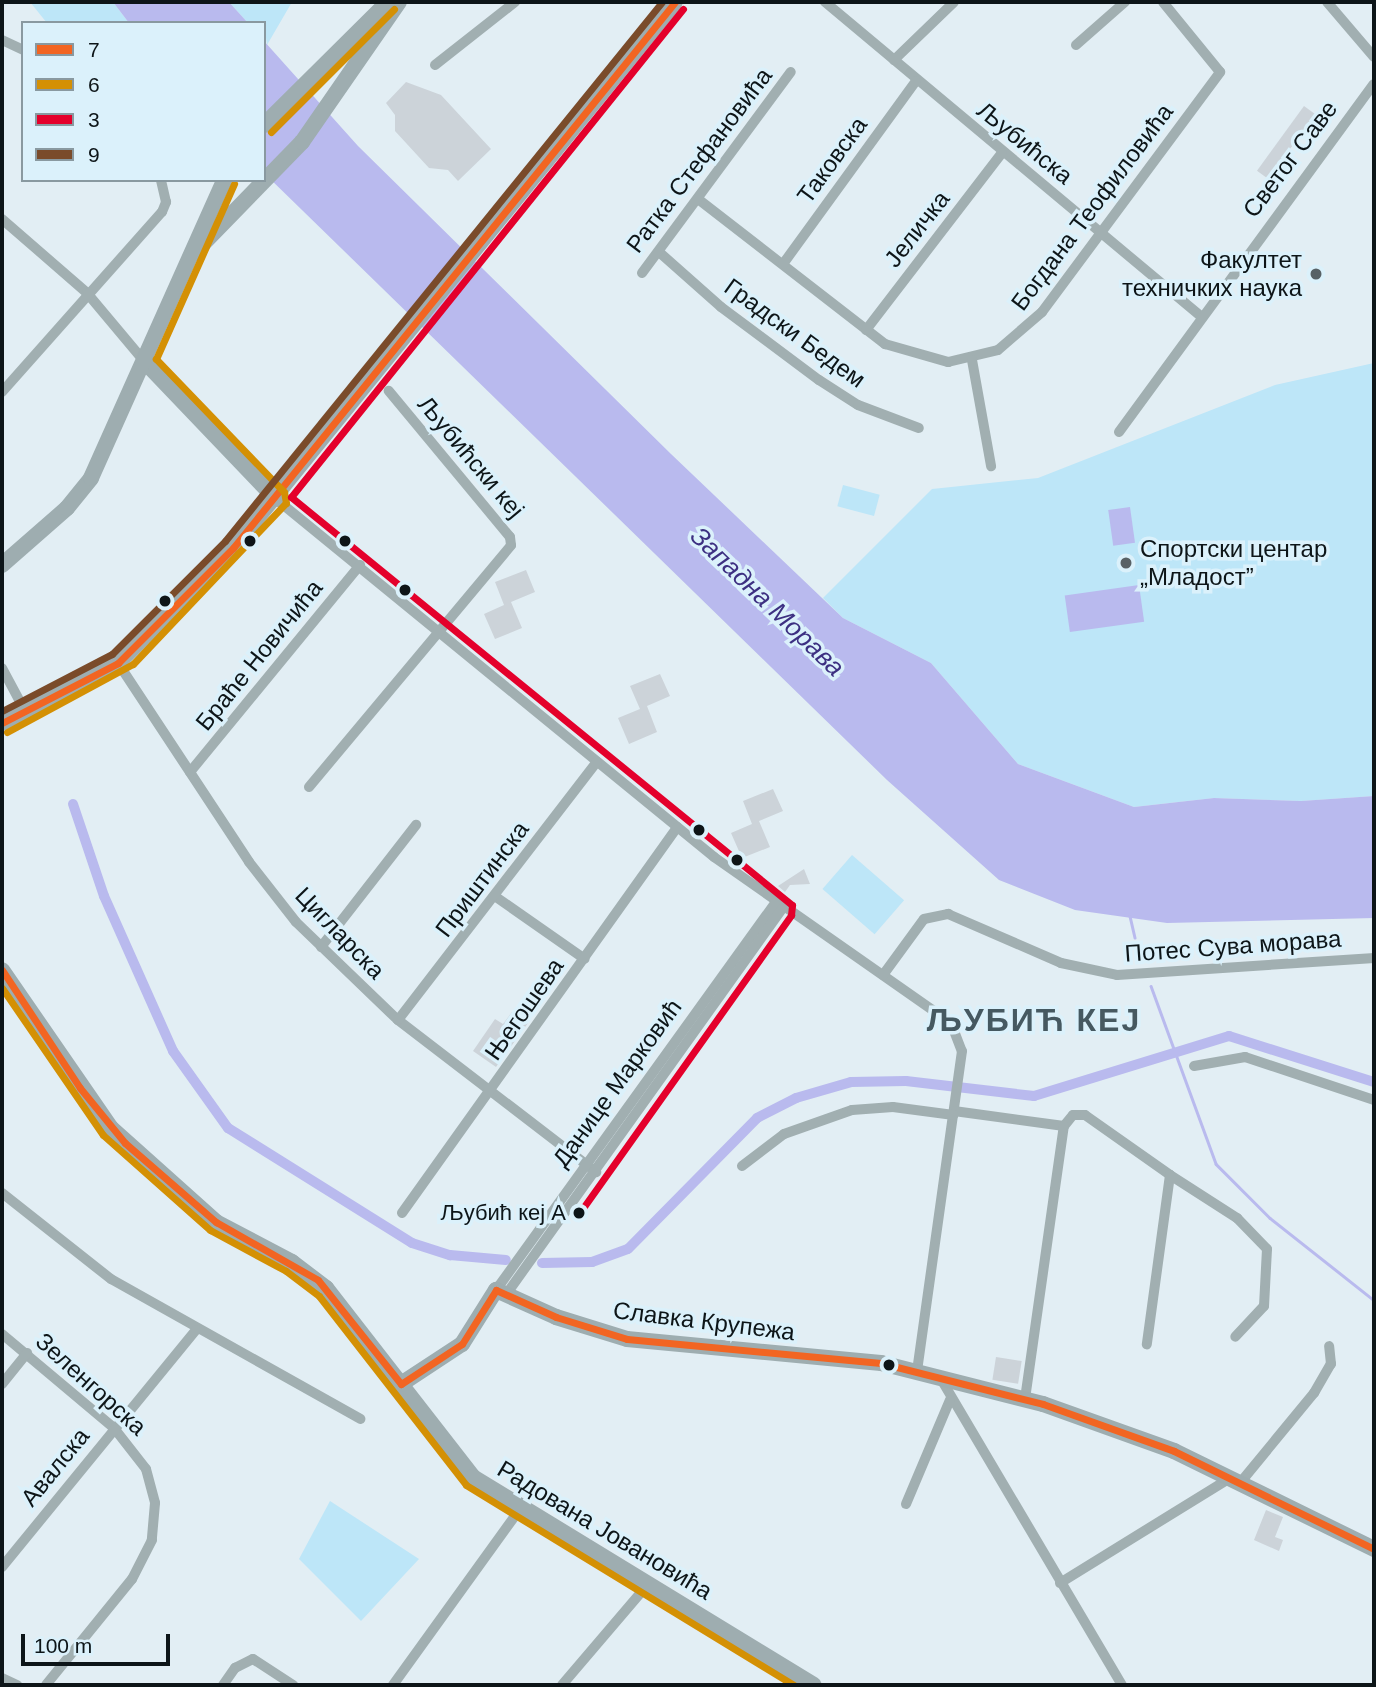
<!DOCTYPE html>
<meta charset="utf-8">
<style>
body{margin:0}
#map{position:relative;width:1376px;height:1687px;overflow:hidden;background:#e2eef4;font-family:Helvetica,sans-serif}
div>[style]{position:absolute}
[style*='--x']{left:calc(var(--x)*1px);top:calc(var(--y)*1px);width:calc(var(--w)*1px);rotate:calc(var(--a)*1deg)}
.green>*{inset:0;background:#bde6f8;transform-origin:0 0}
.water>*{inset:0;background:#b9baee;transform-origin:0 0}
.stream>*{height:2.5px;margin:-1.25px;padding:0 1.25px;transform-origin:1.25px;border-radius:1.25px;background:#b9baee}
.canal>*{height:10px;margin:-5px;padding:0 5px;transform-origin:5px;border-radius:5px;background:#b9baee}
.building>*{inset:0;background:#ccd3d9;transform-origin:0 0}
.street>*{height:10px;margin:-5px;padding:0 5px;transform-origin:5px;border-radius:5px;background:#a1afb1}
.secondary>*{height:16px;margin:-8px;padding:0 8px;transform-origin:8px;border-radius:8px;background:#9eadb0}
.bus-1>*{height:7px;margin:-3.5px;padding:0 3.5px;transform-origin:3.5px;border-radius:3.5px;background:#f26522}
.bus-2>*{height:7px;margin:-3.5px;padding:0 3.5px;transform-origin:3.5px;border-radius:3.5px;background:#d49004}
.bus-3>*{height:7px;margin:-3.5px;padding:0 3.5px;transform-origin:3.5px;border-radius:3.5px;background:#e4002b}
.bus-4>*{height:7px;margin:-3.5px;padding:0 3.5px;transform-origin:3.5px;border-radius:3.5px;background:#7a4b2a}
.dots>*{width:19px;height:19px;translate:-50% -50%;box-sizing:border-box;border:4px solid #dbf1fb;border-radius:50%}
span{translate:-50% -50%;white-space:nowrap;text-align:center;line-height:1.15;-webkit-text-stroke:7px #dbf1fb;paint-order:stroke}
.bus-label{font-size:22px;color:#0d1518}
.right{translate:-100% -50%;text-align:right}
.street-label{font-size:24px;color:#0d1518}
.poi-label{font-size:24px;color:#0d1518}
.left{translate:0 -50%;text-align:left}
.water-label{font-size:26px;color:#3d3082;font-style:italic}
.district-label{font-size:32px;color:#465961;font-weight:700;letter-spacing:2px}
.frame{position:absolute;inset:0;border:4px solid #0d1518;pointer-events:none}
.legend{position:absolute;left:21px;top:21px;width:245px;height:161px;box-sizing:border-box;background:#dbf1fb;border:2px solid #8999a0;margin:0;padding:9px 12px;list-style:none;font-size:21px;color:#0d1518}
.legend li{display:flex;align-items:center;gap:14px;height:35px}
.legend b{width:35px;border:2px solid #8999a0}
.scale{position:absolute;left:21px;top:1634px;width:149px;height:32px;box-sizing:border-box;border:4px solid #0d1518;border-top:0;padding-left:9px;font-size:21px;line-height:24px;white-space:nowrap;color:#0d1518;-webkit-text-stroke:5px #dbf1fb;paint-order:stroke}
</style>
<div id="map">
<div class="green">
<i style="clip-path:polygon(30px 2px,113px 2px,129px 23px,47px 23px)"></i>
<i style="clip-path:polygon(229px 2px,292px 2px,267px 45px,264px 23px,248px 23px)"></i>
<i style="clip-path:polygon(1374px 363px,1374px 796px,1301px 801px,1214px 798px,1134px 807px,1018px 764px,931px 663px,843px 618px,823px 598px,932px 489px,1038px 478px,1275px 385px)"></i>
<i style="left:843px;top:485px;width:38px;height:22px;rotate:15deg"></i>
<i style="left:852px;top:855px;width:69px;height:45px;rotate:41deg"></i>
<i style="clip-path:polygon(330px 1501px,419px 1559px,361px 1621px,299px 1559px)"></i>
</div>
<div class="water">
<i style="clip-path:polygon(113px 2px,229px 2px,248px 23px,129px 23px)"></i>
<i style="clip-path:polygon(264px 41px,358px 146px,671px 454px,843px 618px,931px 663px,1018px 764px,1134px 807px,1214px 798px,1301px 801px,1374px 796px,1374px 918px,1167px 923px,1075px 910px,999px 880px,887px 780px,264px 173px)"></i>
<i style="left:1130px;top:507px;width:36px;height:22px;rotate:82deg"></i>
<i style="left:1139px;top:585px;width:37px;height:75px;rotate:82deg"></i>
</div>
<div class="stream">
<i style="--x:1130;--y:916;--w:22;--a:77"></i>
<i style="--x:1151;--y:986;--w:189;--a:69.9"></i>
<i style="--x:1216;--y:1164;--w:76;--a:45"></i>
<i style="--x:1270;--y:1218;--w:132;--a:38.3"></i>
</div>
<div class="canal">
<i style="--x:73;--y:804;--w:97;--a:71.4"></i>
<i style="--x:104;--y:896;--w:170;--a:66"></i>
<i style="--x:173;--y:1051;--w:95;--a:54.5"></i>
<i style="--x:228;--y:1128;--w:217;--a:32"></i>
<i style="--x:412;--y:1243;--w:40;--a:18"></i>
<i style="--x:450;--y:1255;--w:56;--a:5.1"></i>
<i style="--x:542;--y:1263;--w:50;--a:-1.1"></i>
<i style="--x:592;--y:1262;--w:38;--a:-20"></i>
<i style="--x:628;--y:1249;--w:184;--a:-45.4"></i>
<i style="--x:757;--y:1118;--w:44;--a:-27.1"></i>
<i style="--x:796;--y:1098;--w:57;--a:-16.2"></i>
<i style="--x:851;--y:1082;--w:55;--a:-1"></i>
<i style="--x:906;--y:1081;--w:129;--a:6.7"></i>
<i style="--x:1034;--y:1096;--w:204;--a:-17.1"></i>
<i style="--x:1229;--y:1036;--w:152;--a:17.6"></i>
</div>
<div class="building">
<i style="clip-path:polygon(406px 82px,441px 95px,491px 149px,458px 181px,448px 170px,429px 168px,395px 131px,395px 115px,386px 103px)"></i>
<i style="left:1304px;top:106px;width:14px;height:80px;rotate:36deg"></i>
<i style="clip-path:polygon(526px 570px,535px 592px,511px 602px,522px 628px,495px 639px,484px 614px,504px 605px,495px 582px)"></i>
<i style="clip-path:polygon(660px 674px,670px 696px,647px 706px,657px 732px,629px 744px,618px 718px,640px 709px,630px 686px)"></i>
<i style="clip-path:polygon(773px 789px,783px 811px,759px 821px,770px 847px,742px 858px,731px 833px,752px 824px,743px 801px)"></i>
<i style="clip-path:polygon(804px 869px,810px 884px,790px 885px,785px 892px,778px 886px)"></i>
<i style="clip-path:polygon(512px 1012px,528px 1023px,496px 1067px,473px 1051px,495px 1019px,503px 1024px)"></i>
<i style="left:996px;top:1357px;width:26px;height:23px;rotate:9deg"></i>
<i style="clip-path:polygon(1266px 1510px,1283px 1517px,1275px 1537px,1283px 1540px,1279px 1551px,1254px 1540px)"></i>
</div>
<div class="street">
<i style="--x:825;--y:2;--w:489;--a:39.9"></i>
<i style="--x:1327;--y:2;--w:72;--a:49.5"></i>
<i style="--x:2;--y:40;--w:23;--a:25"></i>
<i style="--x:1076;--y:45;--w:65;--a:-41.3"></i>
<i style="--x:894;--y:60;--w:83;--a:-44"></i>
<i style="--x:435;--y:65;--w:102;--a:-38.2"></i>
<i style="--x:698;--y:199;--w:237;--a:37.8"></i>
<i style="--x:885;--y:344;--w:66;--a:15.9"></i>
<i style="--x:948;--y:362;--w:51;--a:-13.5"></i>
<i style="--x:998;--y:350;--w:58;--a:-40.8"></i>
<i style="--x:1042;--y:312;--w:299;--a:-53.4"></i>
<i style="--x:1220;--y:72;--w:90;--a:-129.2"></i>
<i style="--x:2;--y:219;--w:113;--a:41"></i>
<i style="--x:87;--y:293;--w:89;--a:50"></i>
<i style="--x:659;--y:252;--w:83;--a:41.6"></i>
<i style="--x:721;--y:307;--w:122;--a:36.7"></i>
<i style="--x:819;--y:380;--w:46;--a:32.7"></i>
<i style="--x:858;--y:405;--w:65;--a:20.7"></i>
<i style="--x:783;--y:264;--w:226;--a:-54"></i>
<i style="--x:642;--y:273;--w:250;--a:-53.5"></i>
<i style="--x:866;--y:330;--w:223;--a:-52.5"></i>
<i style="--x:972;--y:360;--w:108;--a:79.8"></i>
<i style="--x:2;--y:392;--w:241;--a:-48.4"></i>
<i style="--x:162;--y:212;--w:11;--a:-68"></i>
<i style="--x:166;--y:202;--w:23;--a:-103"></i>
<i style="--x:1119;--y:432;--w:431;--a:-53.8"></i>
<i style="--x:276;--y:499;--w:566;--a:39.26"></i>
<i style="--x:714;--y:857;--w:289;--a:35"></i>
<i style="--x:951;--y:1023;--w:30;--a:69"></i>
<i style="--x:962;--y:1051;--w:324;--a:98"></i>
<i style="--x:118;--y:663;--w:238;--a:56.6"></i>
<i style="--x:249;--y:862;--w:76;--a:51.9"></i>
<i style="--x:296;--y:922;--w:141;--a:43.9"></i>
<i style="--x:398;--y:1020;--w:250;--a:37.5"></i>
<i style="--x:2;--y:668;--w:49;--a:61.9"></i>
<i style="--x:190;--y:772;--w:268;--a:-50.6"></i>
<i style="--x:309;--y:787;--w:315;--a:-50.1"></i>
<i style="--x:511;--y:545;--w:8;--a:-97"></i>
<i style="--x:510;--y:537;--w:190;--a:-129.7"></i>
<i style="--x:496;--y:897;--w:108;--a:34.9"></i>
<i style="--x:321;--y:947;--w:155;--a:-52.1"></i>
<i style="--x:883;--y:975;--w:69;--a:-53.8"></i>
<i style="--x:924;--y:919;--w:25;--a:-12"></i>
<i style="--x:948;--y:914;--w:123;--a:23.4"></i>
<i style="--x:1061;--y:963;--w:57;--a:12.1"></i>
<i style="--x:1117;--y:975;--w:258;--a:-3.8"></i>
<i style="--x:398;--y:1020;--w:326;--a:-52.4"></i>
<i style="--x:1194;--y:1066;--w:52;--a:-10"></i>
<i style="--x:1245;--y:1057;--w:136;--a:18.4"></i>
<i style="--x:954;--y:1111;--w:111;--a:7.8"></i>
<i style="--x:1064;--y:1126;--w:14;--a:-51"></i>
<i style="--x:1073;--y:1115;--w:12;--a:0"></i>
<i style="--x:1085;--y:1115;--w:104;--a:35.2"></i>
<i style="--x:1170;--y:1175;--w:171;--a:97.8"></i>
<i style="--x:742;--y:1166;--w:53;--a:-37.3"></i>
<i style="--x:784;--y:1134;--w:72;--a:-19.4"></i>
<i style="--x:852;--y:1110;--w:41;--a:-4.2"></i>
<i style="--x:893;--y:1107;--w:61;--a:7.6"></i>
<i style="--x:1170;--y:1175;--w:80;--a:32.7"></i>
<i style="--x:1237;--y:1218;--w:43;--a:45.9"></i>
<i style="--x:1267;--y:1249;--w:57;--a:93"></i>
<i style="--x:1264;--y:1306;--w:42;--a:133.1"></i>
<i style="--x:2;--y:1193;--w:139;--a:38.3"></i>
<i style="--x:111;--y:1279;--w:286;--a:29.3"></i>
<i style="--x:402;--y:1213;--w:474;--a:-54.5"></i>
<i style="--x:496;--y:1290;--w:477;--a:-54.2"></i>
<i style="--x:505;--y:1296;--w:476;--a:-54.4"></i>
<i style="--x:2;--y:1334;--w:146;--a:40"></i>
<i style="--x:114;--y:1428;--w:52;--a:52"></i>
<i style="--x:146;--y:1469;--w:35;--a:75"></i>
<i style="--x:155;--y:1503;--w:37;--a:95"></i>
<i style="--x:152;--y:1540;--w:44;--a:117.1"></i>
<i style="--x:132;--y:1579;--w:136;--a:129.1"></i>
<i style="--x:941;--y:1379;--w:356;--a:59.4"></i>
<i style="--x:2;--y:1384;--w:40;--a:-51"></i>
<i style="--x:1025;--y:1399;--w:276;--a:-81.9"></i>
<i style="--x:1240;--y:1483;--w:117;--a:-50.6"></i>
<i style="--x:1314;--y:1393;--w:34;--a:-60"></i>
<i style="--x:1331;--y:1364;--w:18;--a:-96"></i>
<i style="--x:906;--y:1504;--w:113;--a:-67.1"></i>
<i style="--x:2;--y:1567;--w:306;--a:-50.7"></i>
<i style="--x:1060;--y:1583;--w:200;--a:-31.7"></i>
<i style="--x:2;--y:1678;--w:17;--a:25"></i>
<i style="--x:223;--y:1685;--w:21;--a:-55"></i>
<i style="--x:235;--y:1668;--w:20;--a:-27"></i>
<i style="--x:253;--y:1659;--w:48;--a:33"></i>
<i style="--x:393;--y:1685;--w:217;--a:-54.2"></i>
<i style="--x:562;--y:1685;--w:134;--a:-49.5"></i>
</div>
<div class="secondary">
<i style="--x:264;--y:125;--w:169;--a:-44.8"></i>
<i style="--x:194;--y:253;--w:155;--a:-45.8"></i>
<i style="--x:302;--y:142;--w:170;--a:-55.3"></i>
<i style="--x:144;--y:361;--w:191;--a:46.3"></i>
<i style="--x:2;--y:565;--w:86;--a:-41.2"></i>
<i style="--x:67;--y:508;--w:38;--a:-51"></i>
<i style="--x:91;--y:478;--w:326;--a:-65.9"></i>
<i style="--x:2;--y:723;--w:131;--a:-27.3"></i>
<i style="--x:118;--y:663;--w:163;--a:-45"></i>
<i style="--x:233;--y:548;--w:702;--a:-51.01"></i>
<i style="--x:2;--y:970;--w:192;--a:55.4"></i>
<i style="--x:111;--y:1128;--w:141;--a:41.8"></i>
<i style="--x:216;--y:1222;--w:86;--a:27.8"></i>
<i style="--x:292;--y:1262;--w:43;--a:37.4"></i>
<i style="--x:326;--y:1288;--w:239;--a:52.1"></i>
<i style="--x:473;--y:1477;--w:399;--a:31.4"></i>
<i style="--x:401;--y:1384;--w:73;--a:-33.3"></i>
<i style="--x:462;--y:1344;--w:64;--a:-57.8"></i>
<i style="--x:496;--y:1290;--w:66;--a:24.2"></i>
<i style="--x:556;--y:1317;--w:74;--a:17.2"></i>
<i style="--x:627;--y:1339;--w:255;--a:5.4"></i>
<i style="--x:881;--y:1363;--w:167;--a:14.2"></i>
<i style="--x:1043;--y:1404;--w:139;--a:19.7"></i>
<i style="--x:1174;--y:1451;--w:223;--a:26.1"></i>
</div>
<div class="bus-1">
<i style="--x:2;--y:723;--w:131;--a:-27.3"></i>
<i style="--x:118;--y:663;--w:163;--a:-45"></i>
<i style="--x:233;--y:548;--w:702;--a:-51.01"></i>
<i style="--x:2;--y:970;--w:141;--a:56.5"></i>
<i style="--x:80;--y:1088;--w:71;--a:50.7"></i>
<i style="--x:125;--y:1143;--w:121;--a:41"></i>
<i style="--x:216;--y:1222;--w:117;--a:29.6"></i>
<i style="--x:318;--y:1280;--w:133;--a:51.4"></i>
<i style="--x:401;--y:1384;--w:73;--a:-33.3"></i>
<i style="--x:462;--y:1344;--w:64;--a:-57.8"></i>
<i style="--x:496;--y:1290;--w:66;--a:24.2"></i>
<i style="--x:556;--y:1317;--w:74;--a:17.2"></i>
<i style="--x:627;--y:1339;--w:255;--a:5.4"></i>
<i style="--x:881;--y:1363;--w:167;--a:14.2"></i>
<i style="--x:1043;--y:1404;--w:139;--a:19.7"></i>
<i style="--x:1174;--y:1451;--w:223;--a:26.1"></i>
</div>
<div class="bus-2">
<i style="--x:271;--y:132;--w:174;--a:-45"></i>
<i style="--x:7;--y:732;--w:143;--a:-28.4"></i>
<i style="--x:133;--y:664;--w:222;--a:-46.5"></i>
<i style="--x:286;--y:503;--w:11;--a:-100"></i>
<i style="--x:284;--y:492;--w:185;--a:-133.9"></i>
<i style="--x:156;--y:359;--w:192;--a:-66"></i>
<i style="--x:2;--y:988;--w:178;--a:55.5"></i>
<i style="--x:103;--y:1135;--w:143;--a:41.6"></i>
<i style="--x:210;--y:1230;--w:86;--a:28.3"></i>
<i style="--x:286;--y:1271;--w:41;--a:37.1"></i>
<i style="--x:319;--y:1296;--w:239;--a:52.1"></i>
<i style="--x:466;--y:1485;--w:384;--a:31.4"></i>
</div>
<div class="bus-3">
<i style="--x:578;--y:1215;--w:368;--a:-54.6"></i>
<i style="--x:791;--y:915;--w:10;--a:-84"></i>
<i style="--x:792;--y:905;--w:646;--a:-140.84"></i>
<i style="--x:291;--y:497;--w:626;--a:-51.23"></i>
</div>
<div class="bus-4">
<i style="--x:2;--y:711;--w:124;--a:-27.4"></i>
<i style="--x:112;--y:654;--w:160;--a:-45"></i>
<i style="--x:225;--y:541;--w:694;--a:-50.97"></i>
</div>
<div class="dots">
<i style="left:1316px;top:274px;background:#586165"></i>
<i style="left:250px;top:541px;background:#0d1518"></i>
<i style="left:345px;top:541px;background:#0d1518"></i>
<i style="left:1126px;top:563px;background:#586165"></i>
<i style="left:405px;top:590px;background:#0d1518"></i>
<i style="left:165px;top:601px;background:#0d1518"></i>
<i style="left:699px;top:830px;background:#0d1518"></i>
<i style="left:737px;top:860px;background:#0d1518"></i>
<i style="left:579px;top:1213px;background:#0d1518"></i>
<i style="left:889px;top:1365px;background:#0d1518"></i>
</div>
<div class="bus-label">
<span class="right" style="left:566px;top:1213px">Љубић кеј А</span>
</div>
<div class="street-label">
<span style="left:1025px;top:143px;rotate:39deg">Љубићска</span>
<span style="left:1290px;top:159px;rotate:-53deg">Светог Саве</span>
<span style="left:699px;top:160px;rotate:-53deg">Ратка Стефановића</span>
<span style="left:832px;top:160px;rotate:-54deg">Таковска</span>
<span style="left:1092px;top:207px;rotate:-53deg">Богдана Теофиловића</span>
<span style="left:917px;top:229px;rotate:-52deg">Јеличка</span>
<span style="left:795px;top:333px;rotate:36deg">Градски Бедем</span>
<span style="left:471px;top:457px;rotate:50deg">Љубићски кеј</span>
<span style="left:259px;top:655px;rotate:-51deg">Браће Новичића</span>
<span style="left:482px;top:879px;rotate:-53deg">Приштинска</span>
<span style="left:340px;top:933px;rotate:46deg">Цигларска</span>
<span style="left:1233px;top:946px;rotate:-4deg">Потес Сува морава</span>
<span style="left:524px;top:1009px;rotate:-55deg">Његошева</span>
<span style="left:617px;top:1083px;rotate:-54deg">Данице Марковић</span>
<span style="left:704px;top:1321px;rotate:7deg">Славка Крупежа</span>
<span style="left:91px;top:1384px;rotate:42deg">Зеленгорска</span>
<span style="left:55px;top:1467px;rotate:-51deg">Авалска</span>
<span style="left:605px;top:1530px;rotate:31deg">Радована Јовановића</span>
</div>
<div class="poi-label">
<span class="right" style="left:1302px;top:274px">Факултет<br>техничких наука</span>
<span class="left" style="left:1140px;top:563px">Спортски центар<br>„Младост”</span>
</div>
<div class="water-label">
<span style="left:767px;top:602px;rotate:44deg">Западна Морава</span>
</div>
<div class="district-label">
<span style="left:1034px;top:1020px">ЉУБИЋ КЕЈ</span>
</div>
<div class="frame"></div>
<ul class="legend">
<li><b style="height:9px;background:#f26522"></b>7</li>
<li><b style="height:9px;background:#d49004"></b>6</li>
<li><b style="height:9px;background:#e4002b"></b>3</li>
<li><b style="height:9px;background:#7a4b2a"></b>9</li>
</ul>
<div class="scale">100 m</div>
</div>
